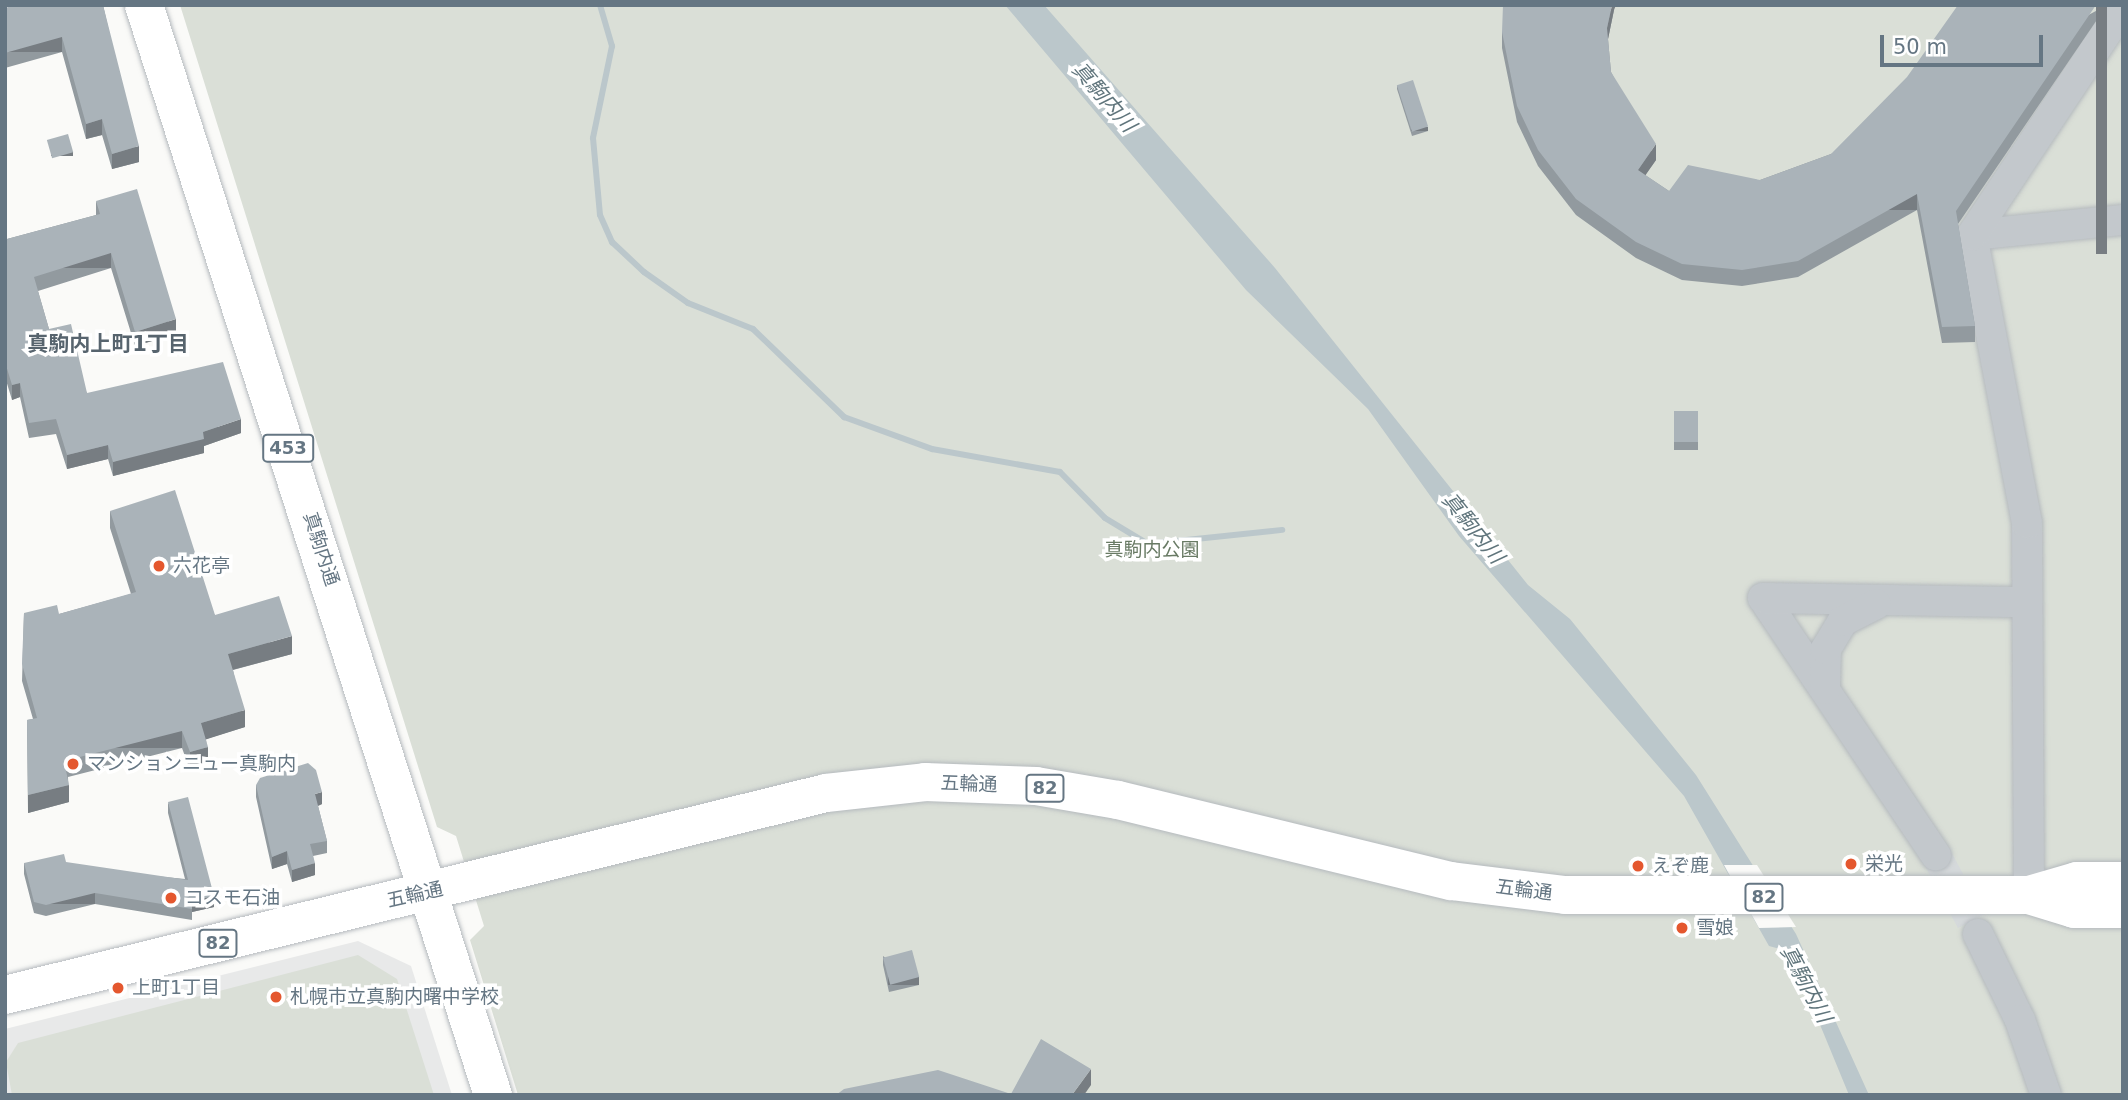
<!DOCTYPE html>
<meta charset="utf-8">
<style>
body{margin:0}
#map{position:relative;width:2128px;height:1100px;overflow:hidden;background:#fafaf8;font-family:"DejaVu Sans","Noto Sans JP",sans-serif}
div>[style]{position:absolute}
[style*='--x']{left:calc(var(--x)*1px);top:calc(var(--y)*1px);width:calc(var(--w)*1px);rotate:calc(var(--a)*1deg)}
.built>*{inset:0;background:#e8e9e9}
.green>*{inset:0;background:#dadfd7}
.water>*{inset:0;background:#bbc7cb}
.pier>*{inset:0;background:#fafaf8}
.stream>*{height:6px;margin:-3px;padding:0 3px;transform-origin:3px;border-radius:3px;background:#bbc7cb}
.minor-tunnel>*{height:30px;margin-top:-15px;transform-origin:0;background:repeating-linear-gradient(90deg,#d5d9db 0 30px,transparent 0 45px)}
.roads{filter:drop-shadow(0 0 2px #b5babe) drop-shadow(0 0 2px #b5babe)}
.minor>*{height:30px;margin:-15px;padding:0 15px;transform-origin:15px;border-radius:15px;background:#c3c8cc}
.major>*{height:38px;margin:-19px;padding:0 19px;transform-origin:19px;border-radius:19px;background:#fff}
.highway>*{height:38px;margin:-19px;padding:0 19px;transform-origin:19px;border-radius:19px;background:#fff}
.wall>*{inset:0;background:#929a9f;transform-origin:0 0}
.shaded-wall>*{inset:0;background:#777d82;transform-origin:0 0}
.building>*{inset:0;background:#aab3b9;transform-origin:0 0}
.dots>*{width:19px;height:19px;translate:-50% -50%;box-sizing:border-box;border:4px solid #fff;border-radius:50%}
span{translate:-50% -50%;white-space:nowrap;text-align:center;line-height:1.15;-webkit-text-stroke:7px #fff;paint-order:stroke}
.shield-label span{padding:2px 5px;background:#fff;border:2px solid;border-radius:5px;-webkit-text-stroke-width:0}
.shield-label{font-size:18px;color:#657683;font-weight:700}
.street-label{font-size:19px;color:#657683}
.park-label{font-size:19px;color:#687a64}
.poi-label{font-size:19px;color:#657683}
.left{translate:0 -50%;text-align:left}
.water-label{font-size:21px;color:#60757c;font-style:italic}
.neighbourhood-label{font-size:21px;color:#57646e;font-weight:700}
.frame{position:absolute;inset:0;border:7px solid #657683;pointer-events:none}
.scale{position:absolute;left:1880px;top:35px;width:163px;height:32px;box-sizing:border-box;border:4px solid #657683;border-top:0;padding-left:9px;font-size:21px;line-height:24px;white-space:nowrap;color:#657683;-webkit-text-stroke:5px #fff;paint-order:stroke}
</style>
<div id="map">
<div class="built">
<i style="clip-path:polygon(358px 941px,411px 966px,452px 1095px,5px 1095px,5px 1029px)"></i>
</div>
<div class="green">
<i style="clip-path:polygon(180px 5px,2123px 5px,2123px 1095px,518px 1095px,470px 940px,484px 926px,456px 836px,437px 827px)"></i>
<i style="clip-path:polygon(358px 955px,397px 979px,434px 1095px,12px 1095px,6px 1062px,18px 1043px)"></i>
</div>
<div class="water">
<i style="clip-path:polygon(1005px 5px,1044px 5px,1275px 268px,1528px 585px,1570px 619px,1696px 775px,1796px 934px,1869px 1095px,1849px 1095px,1809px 998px,1780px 949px,1769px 946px,1684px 796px,1459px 536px,1368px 409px,1246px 290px)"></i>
</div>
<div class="pier">
<i style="clip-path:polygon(1724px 865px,1757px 865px,1796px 927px,1759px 928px)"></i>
</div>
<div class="stream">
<i style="--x:600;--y:5;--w:43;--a:73.7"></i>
<i style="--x:612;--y:46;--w:94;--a:101.7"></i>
<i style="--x:593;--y:138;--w:77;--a:84.8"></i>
<i style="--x:600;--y:215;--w:30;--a:66"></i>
<i style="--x:612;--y:242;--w:44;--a:43.2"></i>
<i style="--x:644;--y:272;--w:54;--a:35.2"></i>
<i style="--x:688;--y:303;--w:70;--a:21.8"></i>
<i style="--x:753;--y:329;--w:127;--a:44"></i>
<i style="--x:844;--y:417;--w:94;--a:20"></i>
<i style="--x:932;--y:449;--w:130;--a:10.2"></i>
<i style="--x:1060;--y:472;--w:64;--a:45.6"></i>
<i style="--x:1105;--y:518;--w:50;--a:31.2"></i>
<i style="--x:1148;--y:544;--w:135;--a:-6"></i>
</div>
<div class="minor-tunnel">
<i style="--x:1936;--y:855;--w:89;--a:62"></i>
</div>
<div class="roads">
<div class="minor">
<i style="--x:1972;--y:235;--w:152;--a:-5.7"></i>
<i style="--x:1763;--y:598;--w:310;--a:56.1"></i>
<i style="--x:1763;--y:598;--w:264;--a:0.9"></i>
<i style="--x:1825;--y:689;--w:40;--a:-88.6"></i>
<i style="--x:1826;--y:649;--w:33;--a:-59"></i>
<i style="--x:1843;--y:621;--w:37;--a:-27"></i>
<i style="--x:2029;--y:895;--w:372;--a:-90.3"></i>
<i style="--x:2027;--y:523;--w:293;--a:-100.8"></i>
<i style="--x:1972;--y:235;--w:273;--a:-56.4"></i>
<i style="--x:1978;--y:934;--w:96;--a:64"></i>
<i style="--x:2020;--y:1020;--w:79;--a:70.9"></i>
</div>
<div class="major">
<i style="--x:2029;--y:895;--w:47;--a:17.3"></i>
<i style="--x:2074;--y:909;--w:49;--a:0"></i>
<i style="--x:5;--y:995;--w:845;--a:-13.82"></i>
<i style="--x:826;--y:793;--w:100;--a:-6.3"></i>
<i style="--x:925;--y:782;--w:111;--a:2.1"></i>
<i style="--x:1036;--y:786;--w:83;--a:9.7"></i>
<i style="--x:1118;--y:800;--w:343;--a:13.7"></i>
<i style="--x:1451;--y:881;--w:115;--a:7"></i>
<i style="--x:1565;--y:895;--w:464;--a:0"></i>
<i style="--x:2029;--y:895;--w:50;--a:-16.3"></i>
<i style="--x:2077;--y:881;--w:46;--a:0"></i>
</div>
<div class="highway">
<i style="--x:144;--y:5;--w:1145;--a:72.25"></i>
</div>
</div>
<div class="wall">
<i style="clip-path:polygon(103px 5px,139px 162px,112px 169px,102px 135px,86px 139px,62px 52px,5px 68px,5px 8px)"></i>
<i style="clip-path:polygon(2107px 5px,1958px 224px,1975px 326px,1975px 342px,1942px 343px,1917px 210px,1798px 277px,1742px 286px,1682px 280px,1636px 258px,1576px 215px,1538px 166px,1517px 122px,1502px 48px,1502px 32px,1614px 10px,1608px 39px,1611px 72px,1656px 160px,1645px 175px,1669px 191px,1760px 180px,1831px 154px)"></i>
<i style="clip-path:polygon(1397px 85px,1428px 131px,1412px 136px,1397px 89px)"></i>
<i style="clip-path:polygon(96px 201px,176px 334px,135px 346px,111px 268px,38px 291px,49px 329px,87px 393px,241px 433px,204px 446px,204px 453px,113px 476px,108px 459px,67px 469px,56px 434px,29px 438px,20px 397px,12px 400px,5px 377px,5px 236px,7px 239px,96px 215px)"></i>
<i style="left:1674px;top:411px;width:24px;height:39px"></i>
<i style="clip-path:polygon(110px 511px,215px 615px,292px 654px,233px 670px,245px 727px,206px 739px,208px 764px,190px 770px,182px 748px,68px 777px,69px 802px,28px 813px,27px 720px,33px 719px,22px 681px,24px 613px,59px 614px,131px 594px,110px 528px)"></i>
<i style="clip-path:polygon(256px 785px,322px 804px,318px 806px,327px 841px,327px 853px,313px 856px,315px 875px,292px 882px,287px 864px,272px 869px,256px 797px)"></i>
<i style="clip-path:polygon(168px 802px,214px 907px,192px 912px,192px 920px,95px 904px,46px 916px,34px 913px,24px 874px,24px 863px,185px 879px,168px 813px)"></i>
<i style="clip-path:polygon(883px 956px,919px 985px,889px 992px,883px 965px)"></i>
</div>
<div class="shaded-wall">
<i style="clip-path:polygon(1612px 5px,1616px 5px,1614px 10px,1607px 44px,1607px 28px)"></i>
<i style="left:2096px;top:5px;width:11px;height:249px"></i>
<i style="left:62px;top:37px;width:15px;height:59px;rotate:90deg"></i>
<i style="clip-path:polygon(102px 119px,102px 135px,86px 139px,86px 124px)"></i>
<i style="left:1428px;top:127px;width:4px;height:17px;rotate:90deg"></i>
<i style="clip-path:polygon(1656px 144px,1656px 160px,1638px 186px,1638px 170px)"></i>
<i style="clip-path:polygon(139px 146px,139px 162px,112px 169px,112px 154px)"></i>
<i style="left:73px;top:152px;width:4px;height:22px;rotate:90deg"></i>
<i style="left:1917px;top:194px;width:16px;height:137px;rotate:90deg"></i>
<i style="left:111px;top:253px;width:15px;height:81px;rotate:90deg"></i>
<i style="clip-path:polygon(176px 319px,176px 334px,135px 346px,135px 332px)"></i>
<i style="clip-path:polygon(20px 383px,20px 397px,12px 400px,12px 385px)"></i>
<i style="clip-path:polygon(241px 419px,241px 433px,204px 446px,204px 453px,113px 476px,113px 462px)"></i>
<i style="clip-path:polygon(108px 445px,108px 459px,67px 469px,67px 455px)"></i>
<i style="clip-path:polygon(292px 636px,292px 654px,228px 671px,228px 654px)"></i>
<i style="clip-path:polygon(245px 710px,245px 727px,201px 741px,201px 723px)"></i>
<i style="left:182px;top:731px;width:17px;height:122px;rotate:90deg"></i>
<i style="clip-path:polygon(208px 747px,208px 764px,190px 770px,190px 752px)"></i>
<i style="clip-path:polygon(69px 785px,69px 802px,28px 813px,28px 795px)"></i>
<i style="clip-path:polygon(322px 792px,322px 804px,315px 807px,315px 794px)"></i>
<i style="clip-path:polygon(287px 851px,287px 864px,272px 869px,272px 857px)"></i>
<i style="clip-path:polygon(315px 863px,315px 875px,292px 882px,292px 870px)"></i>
<i style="left:95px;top:893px;width:11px;height:50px;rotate:90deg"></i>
<i style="clip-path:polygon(214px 896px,214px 907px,192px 912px,192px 901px)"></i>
<i style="left:919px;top:977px;width:8px;height:31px;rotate:90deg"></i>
<i style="clip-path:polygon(1091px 1069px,1091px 1085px,1084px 1095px,1072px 1095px)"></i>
</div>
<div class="building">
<i style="clip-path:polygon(15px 5px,103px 5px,139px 146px,112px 154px,102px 119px,86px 124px,62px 37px,5px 53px,5px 8px)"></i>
<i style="clip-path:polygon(1503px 5px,1612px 5px,1607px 28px,1611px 72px,1656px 144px,1638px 170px,1669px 191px,1688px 165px,1760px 180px,1831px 154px,1907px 77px,1958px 5px,2096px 5px,1956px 211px,1975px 326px,1942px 327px,1917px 194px,1798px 261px,1742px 270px,1682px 264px,1636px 242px,1576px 199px,1538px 150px,1517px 106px,1502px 32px)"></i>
<i style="left:1413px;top:80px;width:49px;height:17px;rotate:72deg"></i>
<i style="left:68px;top:134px;width:19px;height:22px;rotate:74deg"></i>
<i style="clip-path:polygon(137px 189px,176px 319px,135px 332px,111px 253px,34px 277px,49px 329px,71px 324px,87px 393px,223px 362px,241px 419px,203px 432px,204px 439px,113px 462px,108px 445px,67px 455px,56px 419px,29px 423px,20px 383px,12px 385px,5px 362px,5px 236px,7px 239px,100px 214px,96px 201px)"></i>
<i style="left:1674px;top:411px;width:24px;height:31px"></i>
<i style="clip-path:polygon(175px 490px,215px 615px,279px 596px,292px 636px,228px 654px,245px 710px,201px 723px,208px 747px,190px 752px,182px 731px,64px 761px,69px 785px,28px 795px,27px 720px,37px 718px,22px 664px,24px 613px,57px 605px,59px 614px,136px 592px,110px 511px)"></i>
<i style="clip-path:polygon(308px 763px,316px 770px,322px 792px,315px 794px,327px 841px,310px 844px,315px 863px,292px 870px,287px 851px,272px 857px,256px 785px,260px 778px)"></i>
<i style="clip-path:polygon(188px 797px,214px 896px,192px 901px,192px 909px,95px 893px,46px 905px,34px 902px,24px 863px,64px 854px,66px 862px,188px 880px,168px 802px)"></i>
<i style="left:912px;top:950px;width:28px;height:30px;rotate:75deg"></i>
<i style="clip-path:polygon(1041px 1039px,1091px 1069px,1072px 1095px,836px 1095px,844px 1089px,938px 1070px,1011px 1094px)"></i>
</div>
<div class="dots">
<i style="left:159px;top:566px;background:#e4572e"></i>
<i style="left:73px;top:764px;background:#e4572e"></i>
<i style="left:1851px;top:864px;background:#e4572e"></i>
<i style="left:1638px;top:866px;background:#e4572e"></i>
<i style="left:171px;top:898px;background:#e4572e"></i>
<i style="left:1682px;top:928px;background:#e4572e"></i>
<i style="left:118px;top:988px;background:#e4572e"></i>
<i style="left:276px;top:997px;background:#e4572e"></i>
</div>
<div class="shield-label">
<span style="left:288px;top:448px">453</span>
<span style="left:1045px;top:788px">82</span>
<span style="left:1764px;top:897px">82</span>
<span style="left:218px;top:943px">82</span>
</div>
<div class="street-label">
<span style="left:321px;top:549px;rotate:72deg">真駒内通</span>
<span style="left:969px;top:784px;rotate:2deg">五輪通</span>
<span style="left:1524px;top:890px;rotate:7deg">五輪通</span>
<span style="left:415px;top:895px;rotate:-13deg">五輪通</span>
</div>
<div class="park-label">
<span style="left:1152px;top:550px">真駒内公園</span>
</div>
<div class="poi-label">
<span class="left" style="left:173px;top:566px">六花亭</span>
<span class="left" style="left:87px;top:764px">マンションニュー真駒内</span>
<span class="left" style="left:1865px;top:864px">栄光</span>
<span class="left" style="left:1652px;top:866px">えぞ鹿</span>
<span class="left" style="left:185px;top:898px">コスモ石油</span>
<span class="left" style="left:1696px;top:928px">雪娘</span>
<span class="left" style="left:132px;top:988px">上町1丁目</span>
<span class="left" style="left:290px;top:997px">札幌市立真駒内曙中学校</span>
</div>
<div class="water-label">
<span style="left:1104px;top:97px;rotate:49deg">真駒内川</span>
<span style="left:1473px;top:528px;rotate:51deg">真駒内川</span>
<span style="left:1806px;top:984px;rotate:62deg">真駒内川</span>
</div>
<div class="neighbourhood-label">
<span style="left:108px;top:344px">真駒内上町1丁目</span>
</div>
<div class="frame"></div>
<div class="scale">50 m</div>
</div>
